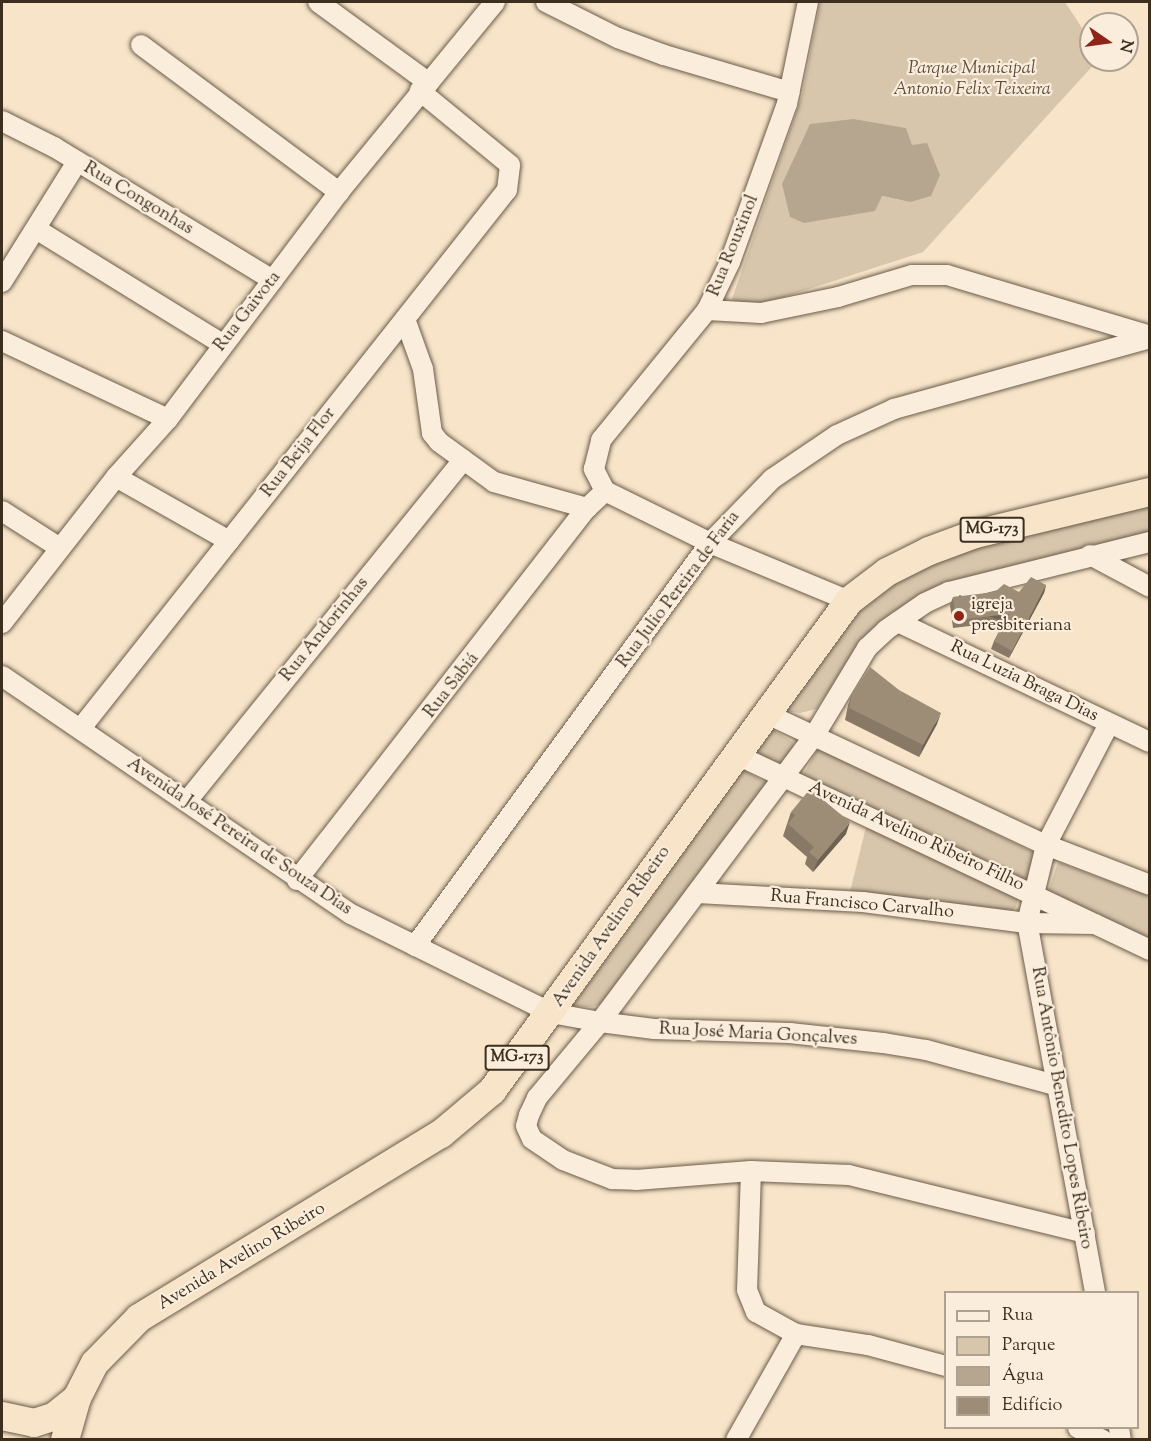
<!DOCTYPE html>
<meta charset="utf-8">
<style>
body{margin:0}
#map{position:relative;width:1151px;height:1441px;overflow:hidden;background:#f7e4c9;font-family:"Sorts Mill Goudy",serif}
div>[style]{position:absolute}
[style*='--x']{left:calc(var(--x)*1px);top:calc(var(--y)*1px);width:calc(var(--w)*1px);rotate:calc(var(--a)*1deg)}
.green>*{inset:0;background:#d7c5ac}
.water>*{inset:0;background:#b7a68f}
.roads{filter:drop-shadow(0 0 2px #6b5c49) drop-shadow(0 0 2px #6b5c49)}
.minor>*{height:20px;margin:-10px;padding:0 10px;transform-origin:10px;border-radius:10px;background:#faeddc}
.highway>*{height:28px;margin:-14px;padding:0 14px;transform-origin:14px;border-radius:14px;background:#f7e4c9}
.wall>*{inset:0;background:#877966}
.shaded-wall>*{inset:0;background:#6e6353;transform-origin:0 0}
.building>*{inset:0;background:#9d8d77}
.dots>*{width:16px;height:16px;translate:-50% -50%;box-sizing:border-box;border:3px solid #faeddc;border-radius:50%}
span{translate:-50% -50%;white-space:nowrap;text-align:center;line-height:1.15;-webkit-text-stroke:4.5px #faeddc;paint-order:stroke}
.shield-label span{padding:2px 4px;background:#faeddc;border:2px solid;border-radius:4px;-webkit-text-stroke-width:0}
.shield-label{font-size:16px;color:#3c2f1e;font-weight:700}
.park-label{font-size:18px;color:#5b4d3a;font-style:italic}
.street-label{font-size:18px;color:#3c2f1e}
.poi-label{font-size:18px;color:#3c2f1e}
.left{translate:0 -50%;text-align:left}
.frame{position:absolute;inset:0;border:3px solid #3c2f1e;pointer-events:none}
.legend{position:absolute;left:944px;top:1291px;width:195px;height:138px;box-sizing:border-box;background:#faeddc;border:2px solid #aea190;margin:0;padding:8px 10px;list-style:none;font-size:18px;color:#3c2f1e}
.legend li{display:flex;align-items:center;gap:12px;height:30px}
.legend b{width:30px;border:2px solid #aea190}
.north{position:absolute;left:1079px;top:12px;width:60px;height:60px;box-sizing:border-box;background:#faeddc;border:2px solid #aea190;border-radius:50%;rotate:103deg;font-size:16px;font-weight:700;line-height:24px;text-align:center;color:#3c2f1e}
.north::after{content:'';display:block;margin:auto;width:21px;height:27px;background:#8f2418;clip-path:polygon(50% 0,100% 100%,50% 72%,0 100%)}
</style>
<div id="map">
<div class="green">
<i style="clip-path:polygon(evenodd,820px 2px,1065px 2px,1091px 42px,1091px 60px,1098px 60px,923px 252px,747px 309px,732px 299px,802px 96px,820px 2px,854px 119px,905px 128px,912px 145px,910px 202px,881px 196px,854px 119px)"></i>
<i style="clip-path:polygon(1149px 504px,1149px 537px,952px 581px,915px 598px,885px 619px,862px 643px,816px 709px,800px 713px,786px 711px,859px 612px,893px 583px,948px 554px)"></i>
<i style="clip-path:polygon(770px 728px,793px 742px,794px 751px,783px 764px,752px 753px)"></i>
<i style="clip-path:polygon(819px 747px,1037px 854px,1028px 882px,802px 777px)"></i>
<i style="clip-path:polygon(743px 769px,767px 784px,608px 1002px,592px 1007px,572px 1006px)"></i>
<i style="clip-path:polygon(866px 827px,1018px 898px,1016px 907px,1010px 912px,850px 892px)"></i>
<i style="clip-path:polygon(1058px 862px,1149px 896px,1149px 941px,1048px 892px)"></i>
</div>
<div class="water">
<i style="clip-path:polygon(854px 119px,906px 128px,912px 145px,927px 143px,940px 175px,931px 196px,910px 202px,882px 196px,875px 211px,804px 223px,790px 217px,782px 184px,810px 124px)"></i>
</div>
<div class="roads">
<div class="minor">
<i style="--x:318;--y:2;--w:137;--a:36.1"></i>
<i style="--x:546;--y:2;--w:80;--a:26.6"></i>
<i style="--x:618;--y:38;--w:49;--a:20.3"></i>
<i style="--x:664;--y:55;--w:131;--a:16.4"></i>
<i style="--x:141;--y:45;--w:247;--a:36.6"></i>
<i style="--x:2;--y:121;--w:58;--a:26.6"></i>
<i style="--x:54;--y:147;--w:256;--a:31.3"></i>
<i style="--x:36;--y:229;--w:219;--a:31.7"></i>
<i style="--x:2;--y:282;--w:142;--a:-58"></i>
<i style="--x:707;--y:310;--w:54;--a:3.2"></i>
<i style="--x:761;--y:313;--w:79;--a:-11.7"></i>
<i style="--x:838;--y:297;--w:77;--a:-16.6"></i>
<i style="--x:912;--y:275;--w:35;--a:0"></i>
<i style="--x:947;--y:275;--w:212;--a:16.7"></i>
<i style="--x:405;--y:319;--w:53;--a:70.2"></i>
<i style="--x:423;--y:369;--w:65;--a:82"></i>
<i style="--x:432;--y:433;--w:11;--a:52"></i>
<i style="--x:439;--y:442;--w:68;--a:36"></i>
<i style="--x:494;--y:482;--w:97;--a:15.6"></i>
<i style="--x:2;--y:341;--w:183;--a:25.2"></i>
<i style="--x:116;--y:477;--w:130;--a:29.5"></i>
<i style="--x:605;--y:491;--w:25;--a:-117"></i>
<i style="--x:594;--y:469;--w:30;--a:-76"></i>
<i style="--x:601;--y:440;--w:168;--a:-50.8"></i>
<i style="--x:707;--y:310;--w:53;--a:-64.4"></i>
<i style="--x:730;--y:262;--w:168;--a:-70.2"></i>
<i style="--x:787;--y:104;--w:104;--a:-78.4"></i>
<i style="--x:605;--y:491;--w:117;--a:26.3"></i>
<i style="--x:710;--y:543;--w:151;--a:22.6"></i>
<i style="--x:2;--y:511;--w:69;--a:32.5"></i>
<i style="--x:1090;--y:555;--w:68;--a:28.1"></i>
<i style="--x:898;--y:622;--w:279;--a:25.5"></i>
<i style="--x:2;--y:623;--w:185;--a:-52"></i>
<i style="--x:116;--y:477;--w:78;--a:-48.1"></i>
<i style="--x:168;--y:419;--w:284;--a:-53"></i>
<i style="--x:339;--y:192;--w:246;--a:-50.6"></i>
<i style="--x:2;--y:676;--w:422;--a:34.3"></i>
<i style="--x:351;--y:914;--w:223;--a:26.3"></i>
<i style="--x:551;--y:1013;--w:50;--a:10.4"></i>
<i style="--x:600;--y:1022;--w:99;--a:129.7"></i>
<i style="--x:537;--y:1098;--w:19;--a:115"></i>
<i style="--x:529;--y:1115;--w:11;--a:105"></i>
<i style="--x:526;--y:1126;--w:14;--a:65"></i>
<i style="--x:532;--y:1139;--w:37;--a:34"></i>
<i style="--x:563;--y:1160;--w:53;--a:21.2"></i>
<i style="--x:612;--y:1179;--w:24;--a:2"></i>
<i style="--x:636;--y:1180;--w:115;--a:-4.5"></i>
<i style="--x:751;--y:1171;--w:98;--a:2.3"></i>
<i style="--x:849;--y:1175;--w:243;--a:13.8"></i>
<i style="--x:767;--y:714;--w:52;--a:25.1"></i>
<i style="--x:814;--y:736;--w:103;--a:-58.9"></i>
<i style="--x:867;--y:648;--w:26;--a:-43"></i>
<i style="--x:886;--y:630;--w:47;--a:-34.7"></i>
<i style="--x:925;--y:603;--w:26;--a:-25"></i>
<i style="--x:949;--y:592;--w:207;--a:-14"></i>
<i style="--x:81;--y:728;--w:686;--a:-51.63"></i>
<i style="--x:507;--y:190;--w:25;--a:-83"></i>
<i style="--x:510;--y:165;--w:117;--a:-140.6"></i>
<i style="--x:735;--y:754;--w:394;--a:25.3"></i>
<i style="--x:187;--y:801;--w:439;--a:-51"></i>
<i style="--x:297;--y:880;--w:472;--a:-52.1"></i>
<i style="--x:587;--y:508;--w:25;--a:-43"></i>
<i style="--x:697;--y:893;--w:166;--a:3.1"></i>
<i style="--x:863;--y:902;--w:165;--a:7.3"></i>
<i style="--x:1027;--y:923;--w:68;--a:0.8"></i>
<i style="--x:1095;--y:924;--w:61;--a:25.3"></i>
<i style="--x:415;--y:946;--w:499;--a:-53.8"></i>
<i style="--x:710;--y:543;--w:89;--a:-45.9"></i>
<i style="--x:772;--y:479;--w:78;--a:-34.1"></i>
<i style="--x:837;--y:435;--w:63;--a:-24.5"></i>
<i style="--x:894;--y:409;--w:266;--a:-15.5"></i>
<i style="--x:1055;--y:1085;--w:134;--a:-164.8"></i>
<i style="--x:926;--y:1050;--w:44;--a:-170.8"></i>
<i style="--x:883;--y:1043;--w:94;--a:-173.9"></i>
<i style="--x:790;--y:1033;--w:136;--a:-178.3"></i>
<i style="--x:654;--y:1029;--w:54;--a:-172.6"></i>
<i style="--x:600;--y:1022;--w:357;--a:-53.2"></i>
<i style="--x:814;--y:736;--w:256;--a:25.2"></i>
<i style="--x:1046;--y:845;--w:111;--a:21"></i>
<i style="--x:751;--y:1171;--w:119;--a:91.9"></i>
<i style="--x:747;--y:1290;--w:24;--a:68"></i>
<i style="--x:756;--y:1312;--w:46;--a:28.8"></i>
<i style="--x:796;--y:1334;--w:73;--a:8.7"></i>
<i style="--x:868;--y:1345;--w:81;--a:15.1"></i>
<i style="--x:1095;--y:1292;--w:375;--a:-100.4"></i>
<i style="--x:1027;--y:923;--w:80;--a:-76.3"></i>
<i style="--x:1046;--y:845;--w:136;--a:-62.5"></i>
<i style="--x:1078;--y:1428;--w:28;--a:26"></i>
<i style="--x:1119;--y:1428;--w:12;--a:81"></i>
<i style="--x:736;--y:1440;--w:122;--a:-60.5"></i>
</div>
<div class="highway">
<i style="--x:2;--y:1416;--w:33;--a:12"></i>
<i style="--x:34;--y:1423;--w:22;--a:-18"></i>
<i style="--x:55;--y:1416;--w:28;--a:-39"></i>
<i style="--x:65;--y:1440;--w:44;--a:-74.1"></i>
<i style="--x:77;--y:1398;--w:39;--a:-63"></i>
<i style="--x:95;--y:1363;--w:63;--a:-45.6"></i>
<i style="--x:139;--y:1318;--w:354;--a:-31.4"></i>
<i style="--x:441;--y:1134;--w:67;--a:-40.1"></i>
<i style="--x:492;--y:1091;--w:606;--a:-53.92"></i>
<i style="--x:849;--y:601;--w:48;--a:-37.3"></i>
<i style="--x:887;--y:572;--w:47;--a:-26.6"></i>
<i style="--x:929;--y:551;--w:49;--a:-20.3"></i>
<i style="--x:975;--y:534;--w:180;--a:-13.5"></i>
</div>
</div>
<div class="wall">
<i style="clip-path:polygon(1046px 585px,1044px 593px,1009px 658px,991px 649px,994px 641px,1004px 622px,953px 628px,950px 605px,953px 597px,1019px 592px)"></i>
<i style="clip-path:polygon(852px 694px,937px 724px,919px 757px,845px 720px,848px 705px)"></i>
<i style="clip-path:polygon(791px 812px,846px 834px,813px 872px,805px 864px,807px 857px,783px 836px)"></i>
</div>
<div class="shaded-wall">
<i style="clip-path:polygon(1046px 585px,1044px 593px,1009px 658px,1012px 651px)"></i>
<i style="left:1009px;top:614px;width:9px;height:53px;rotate:111deg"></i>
<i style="clip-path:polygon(941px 713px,937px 724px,919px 757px,923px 745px)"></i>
<i style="clip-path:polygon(850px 822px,846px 834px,813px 872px,818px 860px)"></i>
</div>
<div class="building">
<i style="clip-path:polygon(1031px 577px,1046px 585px,1012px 651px,994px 641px,1009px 614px,956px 620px,953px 597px,995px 592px,1004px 584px,1019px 592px)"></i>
<i style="clip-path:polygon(870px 667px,899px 690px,941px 713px,923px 745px,849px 708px,852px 694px)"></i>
<i style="clip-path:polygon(810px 789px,850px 822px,818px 860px,809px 852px,814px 847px,788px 824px,795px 815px,791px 812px)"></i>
</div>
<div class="dots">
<i style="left:959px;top:616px;background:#8f2418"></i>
</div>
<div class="shield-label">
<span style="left:992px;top:530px">MG-173</span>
<span style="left:517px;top:1058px">MG-173</span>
</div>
<div class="park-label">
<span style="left:972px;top:80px">Parque Municipal<br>Antonio Felix Teixeira</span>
</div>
<div class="street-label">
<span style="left:138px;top:199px;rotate:31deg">Rua Congonhas</span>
<span style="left:734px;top:246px;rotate:-68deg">Rua Rouxinol</span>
<span style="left:248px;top:312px;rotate:-52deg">Rua Gaivota</span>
<span style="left:299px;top:453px;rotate:-52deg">Rua Beija Flor</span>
<span style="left:679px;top:590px;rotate:-53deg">Rua Julio Pereira de Faria</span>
<span style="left:325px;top:630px;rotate:-51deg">Rua Andorinhas</span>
<span style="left:1024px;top:682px;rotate:26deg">Rua Luzia Braga Dias</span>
<span style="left:452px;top:686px;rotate:-52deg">Rua Sabiá</span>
<span style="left:239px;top:837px;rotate:34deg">Avenida José Pereira de Souza Dias</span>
<span style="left:916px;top:837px;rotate:25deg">Avenida Avelino Ribeiro Filho</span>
<span style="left:862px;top:905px;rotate:5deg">Rua Francisco Carvalho</span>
<span style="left:612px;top:927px;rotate:-55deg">Avenida Avelino Ribeiro</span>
<span style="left:758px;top:1035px;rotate:3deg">Rua José Maria Gonçalves</span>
<span style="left:1061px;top:1108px;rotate:80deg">Rua Antônio Benedito Lopes Ribeiro</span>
<span style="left:242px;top:1257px;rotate:-31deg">Avenida Avelino Ribeiro</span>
</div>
<div class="poi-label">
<span class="left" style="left:971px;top:616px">igreja<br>presbiteriana</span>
</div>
<div class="frame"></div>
<ul class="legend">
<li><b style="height:8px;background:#faeddc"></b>Rua</li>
<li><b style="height:16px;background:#d7c5ac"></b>Parque</li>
<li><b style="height:16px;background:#b7a68f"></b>Água</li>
<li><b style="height:16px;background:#9d8d77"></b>Edifício</li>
</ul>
<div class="north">N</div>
</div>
